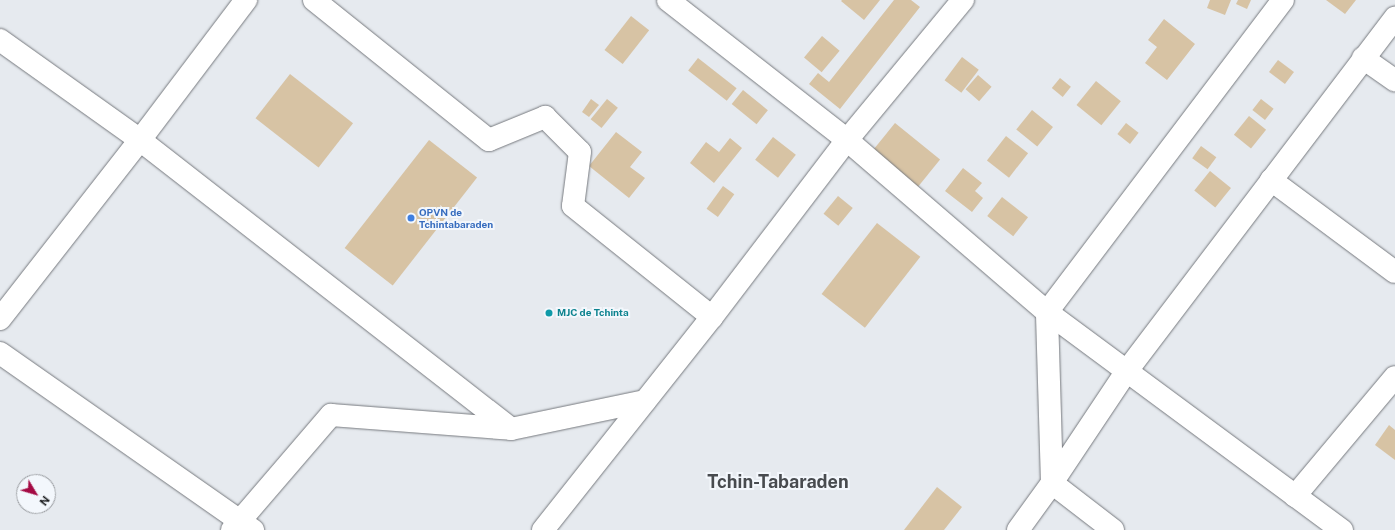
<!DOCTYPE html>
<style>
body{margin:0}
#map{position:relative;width:1395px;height:530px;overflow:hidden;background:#e6eaef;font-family:"Public Sans",sans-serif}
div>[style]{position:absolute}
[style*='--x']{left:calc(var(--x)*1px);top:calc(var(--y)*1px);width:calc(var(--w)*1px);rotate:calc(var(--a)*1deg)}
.building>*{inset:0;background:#d7c3a4;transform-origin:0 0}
.roads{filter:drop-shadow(0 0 1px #76797e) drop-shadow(0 0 1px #76797e)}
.minor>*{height:22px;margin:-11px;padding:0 11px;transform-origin:11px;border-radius:11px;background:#fff}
.dots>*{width:11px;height:11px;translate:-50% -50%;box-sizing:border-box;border:2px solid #f3f7fc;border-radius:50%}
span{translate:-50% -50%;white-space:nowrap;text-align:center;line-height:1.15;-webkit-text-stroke:4px #f3f7fc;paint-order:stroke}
.shop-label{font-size:10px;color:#366cbe;font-weight:700}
.left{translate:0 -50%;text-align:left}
.culture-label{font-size:10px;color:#0d838f;font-weight:700}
.town-label{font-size:18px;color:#484b4f;font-weight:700}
.north{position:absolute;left:16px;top:474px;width:40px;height:40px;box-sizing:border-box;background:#f3f7fc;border:1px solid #9b9ea2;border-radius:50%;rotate:128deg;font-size:11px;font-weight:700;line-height:16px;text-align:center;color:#17181a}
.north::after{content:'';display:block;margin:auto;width:14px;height:18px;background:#a40a44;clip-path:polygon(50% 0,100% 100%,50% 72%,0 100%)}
</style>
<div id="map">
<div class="building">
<i style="clip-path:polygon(842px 0,880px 0,864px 20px,841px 1px)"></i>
<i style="clip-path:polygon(894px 0,911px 0,920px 7px,840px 109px,809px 84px,818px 73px,829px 82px)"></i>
<i style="clip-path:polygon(1210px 0,1231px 0,1225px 15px,1207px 8px)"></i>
<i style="clip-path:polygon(1238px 0,1251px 0,1247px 9px,1236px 4px)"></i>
<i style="clip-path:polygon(1326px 0,1356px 0,1345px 14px)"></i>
<i style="left:631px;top:16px;width:23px;height:43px;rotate:38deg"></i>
<i style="clip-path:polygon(1164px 19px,1195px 44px,1167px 80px,1145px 63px,1157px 47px,1148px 40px)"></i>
<i style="left:822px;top:36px;width:23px;height:28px;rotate:40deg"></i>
<i style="left:962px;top:57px;width:21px;height:29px;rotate:37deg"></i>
<i style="left:698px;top:58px;width:49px;height:16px;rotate:38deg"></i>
<i style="left:1278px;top:60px;width:20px;height:15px;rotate:37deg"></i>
<i style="left:290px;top:74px;width:80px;height:56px;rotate:38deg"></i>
<i style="left:978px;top:75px;width:18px;height:19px;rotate:41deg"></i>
<i style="left:1060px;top:78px;width:14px;height:13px;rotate:39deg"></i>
<i style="left:1096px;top:81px;width:32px;height:31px;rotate:39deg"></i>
<i style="left:743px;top:90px;width:32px;height:18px;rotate:39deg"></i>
<i style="clip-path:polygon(591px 99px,599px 105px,589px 117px,582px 112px)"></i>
<i style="left:607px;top:99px;width:14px;height:26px;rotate:39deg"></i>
<i style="left:1261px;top:99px;width:16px;height:14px;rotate:38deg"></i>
<i style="left:1032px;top:110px;width:27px;height:25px;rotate:39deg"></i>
<i style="left:1249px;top:116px;width:22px;height:24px;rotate:39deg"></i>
<i style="left:895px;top:123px;width:58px;height:36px;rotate:39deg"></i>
<i style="left:1126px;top:123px;width:16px;height:14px;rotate:38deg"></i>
<i style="clip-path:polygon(616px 132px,642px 152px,630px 167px,645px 178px,629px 198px,589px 166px)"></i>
<i style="left:1006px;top:136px;width:28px;height:31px;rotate:38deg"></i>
<i style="left:773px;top:137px;width:29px;height:29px;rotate:38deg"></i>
<i style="clip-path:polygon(730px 138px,742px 148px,714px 183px,690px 163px,706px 142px,719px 152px)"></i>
<i style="left:429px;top:140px;width:61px;height:137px;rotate:38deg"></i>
<i style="left:1201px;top:146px;width:19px;height:15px;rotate:36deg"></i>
<i style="clip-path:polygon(963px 168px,982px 183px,975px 191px,983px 198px,972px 212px,945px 191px)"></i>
<i style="left:1210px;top:171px;width:27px;height:25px;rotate:39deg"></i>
<i style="left:723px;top:186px;width:14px;height:28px;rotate:36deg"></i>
<i style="left:838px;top:196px;width:19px;height:23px;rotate:39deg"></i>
<i style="left:1002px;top:197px;width:33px;height:24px;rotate:38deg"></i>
<i style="left:877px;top:223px;width:55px;height:90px;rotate:38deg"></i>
<i style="clip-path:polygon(1389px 425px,1395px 430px,1395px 460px,1375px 445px)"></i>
<i style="clip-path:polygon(937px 487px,962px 507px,944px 530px,904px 530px)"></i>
</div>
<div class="roads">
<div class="minor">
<i style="--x:314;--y:0;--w:224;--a:38.7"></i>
<i style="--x:489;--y:140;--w:61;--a:-22.3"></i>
<i style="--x:545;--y:117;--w:49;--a:45"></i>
<i style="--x:580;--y:152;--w:54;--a:97.4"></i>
<i style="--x:573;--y:206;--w:178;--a:38.6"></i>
<i style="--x:668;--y:0;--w:227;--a:38"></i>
<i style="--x:847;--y:140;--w:264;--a:40.7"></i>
<i style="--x:1047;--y:312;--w:367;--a:36.5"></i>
<i style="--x:0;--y:40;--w:172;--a:35.5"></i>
<i style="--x:140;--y:140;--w:470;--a:37.9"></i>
<i style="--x:1363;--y:58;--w:39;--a:35"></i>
<i style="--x:1271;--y:180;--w:154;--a:36.6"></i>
<i style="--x:0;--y:319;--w:227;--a:-52"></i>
<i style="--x:140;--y:140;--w:176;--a:-52.9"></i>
<i style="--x:0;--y:353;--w:309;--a:35"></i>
<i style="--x:1295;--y:496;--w:155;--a:-50"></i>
<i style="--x:232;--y:530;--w:152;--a:-49.3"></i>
<i style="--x:331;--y:415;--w:181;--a:4.4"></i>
<i style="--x:511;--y:429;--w:137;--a:-11.8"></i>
<i style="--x:543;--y:530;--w:272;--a:-51.6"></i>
<i style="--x:712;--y:317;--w:223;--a:-52.7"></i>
<i style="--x:847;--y:140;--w:182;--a:-50.4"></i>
<i style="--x:1018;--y:530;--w:58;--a:-54.1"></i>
<i style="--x:1052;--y:483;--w:133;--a:-56.3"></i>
<i style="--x:1126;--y:372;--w:445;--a:-52.8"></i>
<i style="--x:1113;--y:530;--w:77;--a:-142.4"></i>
<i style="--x:1052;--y:483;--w:171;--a:-91.7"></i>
<i style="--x:1047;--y:312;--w:391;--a:-52.9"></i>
</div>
</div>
<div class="dots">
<i style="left:411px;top:218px;background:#3f7fe0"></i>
<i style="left:549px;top:313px;background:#0f9aa8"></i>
</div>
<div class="shop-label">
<span class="left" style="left:419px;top:218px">OPVN de<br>Tchintabaraden</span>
</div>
<div class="culture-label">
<span class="left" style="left:557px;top:313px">MJC de Tchinta</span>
</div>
<div class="town-label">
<span style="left:778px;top:482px">Tchin-Tabaraden</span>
</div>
<div class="north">N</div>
</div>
